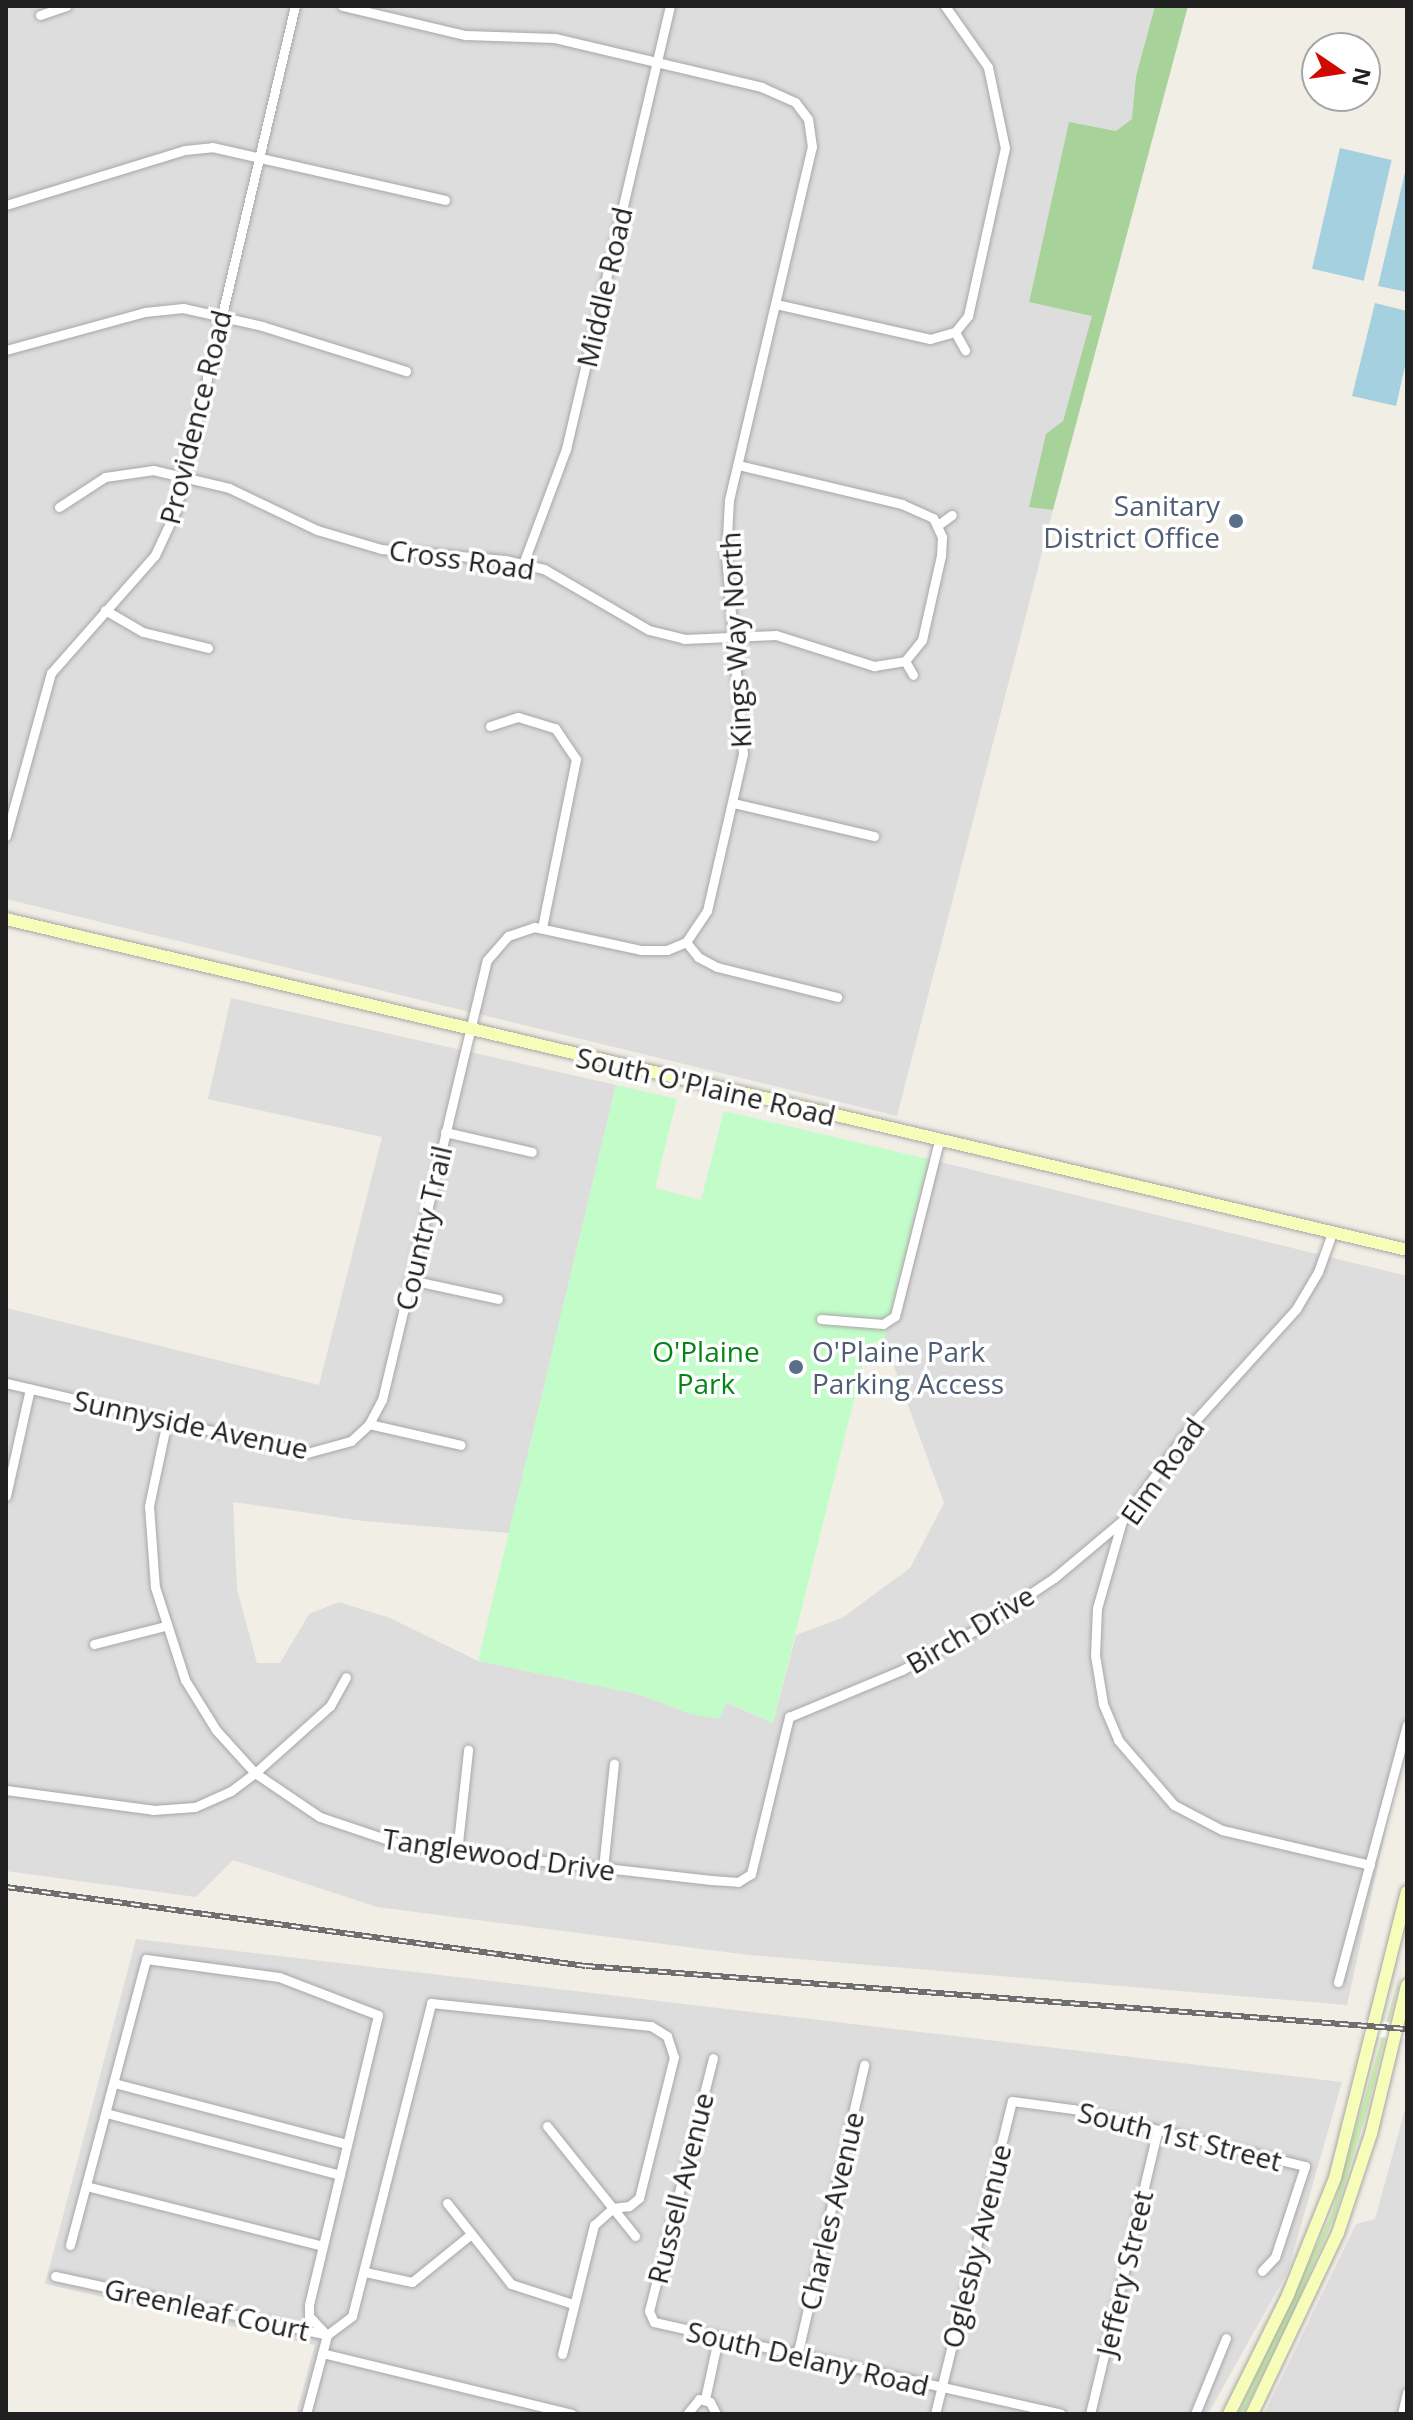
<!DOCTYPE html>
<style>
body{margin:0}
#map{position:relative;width:1413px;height:2420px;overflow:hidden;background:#f1eee6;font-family:"Open Sans",sans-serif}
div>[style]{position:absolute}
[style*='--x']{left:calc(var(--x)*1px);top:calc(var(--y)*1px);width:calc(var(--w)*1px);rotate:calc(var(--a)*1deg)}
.residential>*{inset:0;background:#dedddd}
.grass>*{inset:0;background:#c8edaa}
.forest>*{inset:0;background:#a7d299}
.park>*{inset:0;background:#c2fcc9}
.water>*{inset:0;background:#a4d0e0;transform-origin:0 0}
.pier>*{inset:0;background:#fff;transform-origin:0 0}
.roads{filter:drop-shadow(0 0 2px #a7a7a7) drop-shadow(0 0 2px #a7a7a7)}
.minor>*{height:9px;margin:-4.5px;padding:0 4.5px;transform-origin:4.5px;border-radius:4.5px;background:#fff}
.secondary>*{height:12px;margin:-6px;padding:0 6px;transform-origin:6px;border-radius:6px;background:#f6fdb8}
.rail>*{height:6px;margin-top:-3px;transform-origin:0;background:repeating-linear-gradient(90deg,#fff 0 9px,#6e6e6e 0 18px);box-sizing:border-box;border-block:2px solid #6e6e6e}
.dots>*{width:22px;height:22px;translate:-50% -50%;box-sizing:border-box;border:4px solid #fff;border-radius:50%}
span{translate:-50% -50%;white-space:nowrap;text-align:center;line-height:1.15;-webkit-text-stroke:7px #fff;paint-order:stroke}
.street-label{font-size:28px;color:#202020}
.service-label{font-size:28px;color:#4e5e75}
.right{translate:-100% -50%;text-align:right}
.left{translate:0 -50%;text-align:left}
.park-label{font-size:28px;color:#068517}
.frame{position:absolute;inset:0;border:8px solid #202020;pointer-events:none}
.north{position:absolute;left:1301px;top:32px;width:80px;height:80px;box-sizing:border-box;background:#fff;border:2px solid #a6a6a6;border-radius:50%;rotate:103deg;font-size:22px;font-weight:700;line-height:32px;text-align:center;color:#202020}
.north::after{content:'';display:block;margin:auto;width:28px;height:36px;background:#d00a00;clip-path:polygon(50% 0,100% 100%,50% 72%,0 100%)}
</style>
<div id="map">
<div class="residential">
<i style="clip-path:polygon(6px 6px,1155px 6px,1136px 76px,1133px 119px,1116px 131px,1069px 123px,1029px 301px,1093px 315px,1063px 421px,1029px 506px,1053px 510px,897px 1116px,6px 899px)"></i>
<i style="clip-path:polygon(231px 998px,616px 1085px,509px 1533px,363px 1521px,233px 1502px,237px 1589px,257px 1663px,280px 1663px,309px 1614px,339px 1602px,390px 1618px,478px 1661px,638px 1694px,691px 1714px,725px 1702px,773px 1723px,796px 1635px,842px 1618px,910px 1568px,944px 1503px,884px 1340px,928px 1159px,1407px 1276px,1407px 1734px,1347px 2005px,749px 1955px,377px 1907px,233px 1860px,196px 1897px,6px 1871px,6px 1308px,319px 1385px,382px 1137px,208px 1099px)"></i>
<i style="clip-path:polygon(136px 1939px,1342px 2082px,1288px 2271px,1208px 2414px,296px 2414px,315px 2345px,45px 2284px)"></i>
<i style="clip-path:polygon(1407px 2102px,1407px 2414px,1264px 2414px,1356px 2224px,1375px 2219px)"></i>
</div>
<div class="grass">
<i style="clip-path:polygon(1403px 1964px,1368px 2107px,1336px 2213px,1291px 2317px,1243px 2414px,1238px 2414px,1331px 2215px)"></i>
</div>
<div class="forest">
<i style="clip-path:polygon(1155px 6px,1188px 6px,1053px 510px,1029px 507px,1046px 434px,1063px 421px,1092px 316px,1029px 302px,1069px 122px,1116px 131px,1132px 119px,1136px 76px)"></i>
</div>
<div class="park">
<i style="clip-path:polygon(616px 1085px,677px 1099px,655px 1188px,701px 1200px,724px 1111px,928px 1159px,884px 1340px,868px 1344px,773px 1723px,726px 1702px,720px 1719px,691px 1714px,638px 1694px,478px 1661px)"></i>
</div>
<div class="water">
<i style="left:1340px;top:148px;width:53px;height:124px;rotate:13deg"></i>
<i style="clip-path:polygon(1407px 164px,1407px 292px,1378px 286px)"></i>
<i style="clip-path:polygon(1375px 303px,1407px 311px,1407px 357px,1396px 406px,1352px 396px)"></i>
</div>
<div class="pier">
<i style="left:1364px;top:2020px;width:43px;height:16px;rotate:4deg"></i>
</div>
<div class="roads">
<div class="minor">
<i style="--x:40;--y:15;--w:28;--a:-19"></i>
<i style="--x:6;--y:205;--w:187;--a:-17.1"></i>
<i style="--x:185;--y:150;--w:27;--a:-6"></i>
<i style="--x:212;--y:147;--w:239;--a:12.8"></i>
<i style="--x:776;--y:304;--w:158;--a:12.8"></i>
<i style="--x:930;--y:339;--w:26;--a:-16"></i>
<i style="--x:955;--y:332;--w:21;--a:-51"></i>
<i style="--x:968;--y:316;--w:172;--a:-77.6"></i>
<i style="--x:1005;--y:148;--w:83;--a:-101.9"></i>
<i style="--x:988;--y:67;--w:75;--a:-125.2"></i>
<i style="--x:955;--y:332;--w:21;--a:61"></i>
<i style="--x:6;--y:350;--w:144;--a:-15.3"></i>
<i style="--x:145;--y:312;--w:38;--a:-6"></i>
<i style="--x:183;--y:308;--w:81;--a:12.8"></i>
<i style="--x:262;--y:326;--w:151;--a:17.4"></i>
<i style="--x:59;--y:507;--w:55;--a:-33.1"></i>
<i style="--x:105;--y:477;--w:49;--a:-8.3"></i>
<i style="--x:153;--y:470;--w:78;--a:13.3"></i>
<i style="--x:229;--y:488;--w:98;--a:25.5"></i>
<i style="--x:317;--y:530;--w:67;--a:16.5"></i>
<i style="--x:381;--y:549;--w:124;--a:5.1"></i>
<i style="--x:505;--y:560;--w:40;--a:13"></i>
<i style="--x:544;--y:569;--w:121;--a:30.2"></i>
<i style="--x:649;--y:630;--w:36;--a:14"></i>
<i style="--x:684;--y:639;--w:92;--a:-2.5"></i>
<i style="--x:776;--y:635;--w:103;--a:17.6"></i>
<i style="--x:874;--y:666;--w:31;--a:-9"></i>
<i style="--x:905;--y:661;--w:27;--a:-51"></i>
<i style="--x:922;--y:640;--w:86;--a:-77.3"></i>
<i style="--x:941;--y:556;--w:19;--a:-87"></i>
<i style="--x:942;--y:537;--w:21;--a:-115"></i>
<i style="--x:933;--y:518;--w:34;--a:-156"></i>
<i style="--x:902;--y:504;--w:169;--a:-166.6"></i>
<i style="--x:938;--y:525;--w:17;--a:-36"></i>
<i style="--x:523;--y:564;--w:123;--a:-69.5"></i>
<i style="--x:566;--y:449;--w:455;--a:-76.8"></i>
<i style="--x:105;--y:610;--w:44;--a:30.1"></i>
<i style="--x:143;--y:632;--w:67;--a:13.8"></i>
<i style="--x:905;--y:661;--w:16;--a:60"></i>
<i style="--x:490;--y:726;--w:29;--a:-18"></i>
<i style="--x:518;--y:717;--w:39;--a:17"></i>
<i style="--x:555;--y:728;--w:37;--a:56"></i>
<i style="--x:576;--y:759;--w:171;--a:101.4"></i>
<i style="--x:733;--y:803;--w:145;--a:13.2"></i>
<i style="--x:6;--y:836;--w:169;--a:-74.6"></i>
<i style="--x:51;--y:673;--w:157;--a:-48.6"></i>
<i style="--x:155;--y:555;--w:50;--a:-65"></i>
<i style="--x:176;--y:510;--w:518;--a:-76.72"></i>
<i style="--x:686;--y:942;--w:19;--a:51"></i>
<i style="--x:698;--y:957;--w:21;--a:28"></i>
<i style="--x:717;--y:967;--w:124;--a:14"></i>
<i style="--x:445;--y:1132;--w:89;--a:12.9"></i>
<i style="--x:1332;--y:1233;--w:41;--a:109.7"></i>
<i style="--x:1318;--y:1272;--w:43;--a:120.7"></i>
<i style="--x:1296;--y:1309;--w:152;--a:132.1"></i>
<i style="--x:1194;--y:1422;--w:122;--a:126"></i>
<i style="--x:1122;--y:1521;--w:91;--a:106"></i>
<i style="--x:1097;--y:1608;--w:47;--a:92.4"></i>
<i style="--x:1095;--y:1655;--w:50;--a:80.7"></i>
<i style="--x:1103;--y:1704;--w:39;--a:67"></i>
<i style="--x:1118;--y:1740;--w:86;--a:49.3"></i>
<i style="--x:1174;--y:1805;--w:54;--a:27.5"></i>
<i style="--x:1222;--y:1830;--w:152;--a:13.3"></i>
<i style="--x:411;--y:1280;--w:89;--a:12.3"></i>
<i style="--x:821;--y:1319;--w:62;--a:4.6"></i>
<i style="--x:883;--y:1324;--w:14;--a:-34"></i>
<i style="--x:895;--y:1316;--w:180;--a:-75.9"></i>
<i style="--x:6;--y:1383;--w:309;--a:13.1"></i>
<i style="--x:307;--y:1453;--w:46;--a:-15.3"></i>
<i style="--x:351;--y:1441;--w:25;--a:-43"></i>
<i style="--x:369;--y:1424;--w:27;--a:-62"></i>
<i style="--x:382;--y:1400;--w:452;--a:-76.6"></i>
<i style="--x:487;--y:960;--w:32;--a:-49"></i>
<i style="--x:508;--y:936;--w:28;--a:-19"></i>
<i style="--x:534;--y:927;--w:109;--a:12.1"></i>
<i style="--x:641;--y:950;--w:26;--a:0"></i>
<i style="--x:667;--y:950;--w:21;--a:-23"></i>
<i style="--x:686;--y:942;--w:37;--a:-56"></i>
<i style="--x:707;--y:911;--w:161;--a:-77.1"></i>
<i style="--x:743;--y:754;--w:200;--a:-94.9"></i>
<i style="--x:726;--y:555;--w:55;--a:-86.9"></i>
<i style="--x:729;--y:500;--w:363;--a:-76.8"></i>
<i style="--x:812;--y:147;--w:28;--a:-98"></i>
<i style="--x:808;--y:119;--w:21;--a:-127"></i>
<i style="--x:795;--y:102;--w:36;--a:-156"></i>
<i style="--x:762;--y:87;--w:213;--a:-166.7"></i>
<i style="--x:555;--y:38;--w:90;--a:-178.1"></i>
<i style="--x:465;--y:35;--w:126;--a:-166.7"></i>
<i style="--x:167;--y:1421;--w:87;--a:102"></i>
<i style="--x:149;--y:1506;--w:81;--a:85.8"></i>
<i style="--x:155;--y:1587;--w:98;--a:72.1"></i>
<i style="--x:185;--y:1680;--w:59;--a:58.2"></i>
<i style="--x:216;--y:1730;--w:58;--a:47.8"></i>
<i style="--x:255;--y:1773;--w:78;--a:34.1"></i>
<i style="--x:320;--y:1817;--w:88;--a:18.6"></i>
<i style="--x:403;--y:1845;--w:310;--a:6.5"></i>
<i style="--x:711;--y:1880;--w:27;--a:4"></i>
<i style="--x:738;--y:1882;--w:15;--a:-32"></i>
<i style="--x:751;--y:1874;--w:162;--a:-76.4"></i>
<i style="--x:789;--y:1717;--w:122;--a:-22.6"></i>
<i style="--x:902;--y:1670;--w:88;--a:-28.6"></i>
<i style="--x:979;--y:1628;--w:90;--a:-33.7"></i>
<i style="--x:1054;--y:1578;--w:89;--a:-40"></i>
<i style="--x:369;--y:1424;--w:94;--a:12.9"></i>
<i style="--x:6;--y:1496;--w:110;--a:-77.4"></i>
<i style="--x:94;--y:1644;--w:73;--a:-14.2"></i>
<i style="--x:6;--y:1790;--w:148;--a:7.7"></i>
<i style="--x:153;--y:1810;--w:42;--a:-4.1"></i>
<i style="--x:195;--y:1807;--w:39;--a:-24"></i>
<i style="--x:231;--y:1791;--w:30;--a:-37"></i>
<i style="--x:255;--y:1773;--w:101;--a:-41.8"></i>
<i style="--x:330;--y:1706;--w:33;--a:-61"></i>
<i style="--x:457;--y:1852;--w:103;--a:-83.8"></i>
<i style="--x:603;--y:1868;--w:105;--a:-84"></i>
<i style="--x:1338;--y:1982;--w:266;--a:-75"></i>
<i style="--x:713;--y:2058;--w:261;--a:104.2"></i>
<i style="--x:649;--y:2311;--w:12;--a:66"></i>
<i style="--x:654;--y:2322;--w:417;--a:12.7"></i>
<i style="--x:114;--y:2083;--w:241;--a:14.7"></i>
<i style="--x:106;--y:2113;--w:242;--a:14.8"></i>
<i style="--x:547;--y:2126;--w:141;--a:51.3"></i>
<i style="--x:86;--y:2186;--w:244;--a:14.2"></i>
<i style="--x:447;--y:2203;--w:103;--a:51.7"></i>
<i style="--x:511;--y:2284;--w:65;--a:17.9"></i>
<i style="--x:70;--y:2245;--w:296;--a:-75.1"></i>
<i style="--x:146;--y:1959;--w:134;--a:7.7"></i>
<i style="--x:279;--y:1977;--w:106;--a:21"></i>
<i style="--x:378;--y:2015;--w:298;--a:103.4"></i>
<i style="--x:309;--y:2305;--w:11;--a:90"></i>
<i style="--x:309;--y:2316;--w:26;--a:47"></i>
<i style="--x:365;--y:2272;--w:48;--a:12"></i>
<i style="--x:412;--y:2282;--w:75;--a:-39"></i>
<i style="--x:55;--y:2276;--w:274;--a:12.2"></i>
<i style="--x:327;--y:2335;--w:31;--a:-37"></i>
<i style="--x:352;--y:2316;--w:323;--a:-75.8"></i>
<i style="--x:431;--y:2003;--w:221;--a:6"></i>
<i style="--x:651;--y:2026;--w:19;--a:32"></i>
<i style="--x:667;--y:2036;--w:22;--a:72"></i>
<i style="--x:674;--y:2057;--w:145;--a:103.9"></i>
<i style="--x:639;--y:2198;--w:13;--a:141"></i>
<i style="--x:629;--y:2206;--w:16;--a:173"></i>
<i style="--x:613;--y:2208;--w:25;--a:138"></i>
<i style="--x:594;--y:2225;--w:133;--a:103.9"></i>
<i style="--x:322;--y:2353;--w:257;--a:13.7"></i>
<i style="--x:797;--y:2356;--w:299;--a:-77"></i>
<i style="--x:705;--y:2399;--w:61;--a:-77.8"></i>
<i style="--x:306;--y:2414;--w:82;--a:-75.1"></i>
<i style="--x:687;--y:2414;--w:19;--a:-51"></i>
<i style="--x:699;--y:2399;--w:11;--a:15"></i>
<i style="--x:710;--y:2402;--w:13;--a:63"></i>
<i style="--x:935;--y:2414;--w:322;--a:-76.2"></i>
<i style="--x:1012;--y:2101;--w:62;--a:7.5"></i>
<i style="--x:1073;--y:2109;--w:239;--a:13.8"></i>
<i style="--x:1305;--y:2166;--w:96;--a:108.2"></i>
<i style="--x:1275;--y:2257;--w:19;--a:133"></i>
<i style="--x:1090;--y:2414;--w:289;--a:-76.6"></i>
<i style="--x:1195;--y:2414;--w:82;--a:-67.8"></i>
<i style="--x:1402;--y:2414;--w:22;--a:-77"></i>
</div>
<div class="secondary">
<i style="--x:6;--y:919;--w:1440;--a:13.29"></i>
<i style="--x:1229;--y:2414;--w:133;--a:-63.6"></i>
<i style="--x:1288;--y:2295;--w:126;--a:-68.1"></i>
<i style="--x:1335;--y:2178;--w:295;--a:-75.9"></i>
<i style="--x:1252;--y:2414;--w:200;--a:-64.6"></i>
<i style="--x:1338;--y:2233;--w:104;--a:-71.6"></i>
<i style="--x:1371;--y:2134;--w:153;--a:-76.4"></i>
</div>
</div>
<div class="rail">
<i style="--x:6;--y:1887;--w:585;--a:7.76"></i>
<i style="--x:586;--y:1966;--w:823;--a:4.39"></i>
</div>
<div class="dots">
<i style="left:1236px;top:521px;background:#5c6f8a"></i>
<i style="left:796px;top:1367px;background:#5c6f8a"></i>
</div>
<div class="street-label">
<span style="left:604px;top:287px;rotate:-77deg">Middle Road</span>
<span style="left:195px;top:417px;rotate:-76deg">Providence Road</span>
<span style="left:462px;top:559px;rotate:8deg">Cross Road</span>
<span style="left:735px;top:640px;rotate:-93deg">Kings Way North</span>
<span style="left:706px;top:1086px;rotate:13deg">South O'Plaine Road</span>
<span style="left:423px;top:1228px;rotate:-77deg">Country Trail</span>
<span style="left:191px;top:1424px;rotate:12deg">Sunnyside Avenue</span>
<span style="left:1162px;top:1471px;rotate:-55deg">Elm Road</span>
<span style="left:970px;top:1629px;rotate:-31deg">Birch Drive</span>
<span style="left:499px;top:1854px;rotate:8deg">Tanglewood Drive</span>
<span style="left:1180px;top:2136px;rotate:14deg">South 1st Street</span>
<span style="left:680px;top:2188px;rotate:-76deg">Russell Avenue</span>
<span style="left:831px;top:2211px;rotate:-77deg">Charles Avenue</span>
<span style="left:976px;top:2246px;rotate:-76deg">Oglesby Avenue</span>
<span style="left:1124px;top:2273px;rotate:-77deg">Jeffery Street</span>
<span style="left:207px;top:2309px;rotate:12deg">Greenleaf Court</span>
<span style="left:808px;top:2358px;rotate:13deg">South Delany Road</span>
</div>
<div class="service-label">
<span class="right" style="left:1220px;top:521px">Sanitary<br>District Office</span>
<span class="left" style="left:812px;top:1367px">O'Plaine Park<br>Parking Access</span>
</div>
<div class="park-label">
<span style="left:706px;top:1367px">O'Plaine<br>Park</span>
</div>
<div class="frame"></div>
<div class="north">N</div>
</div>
